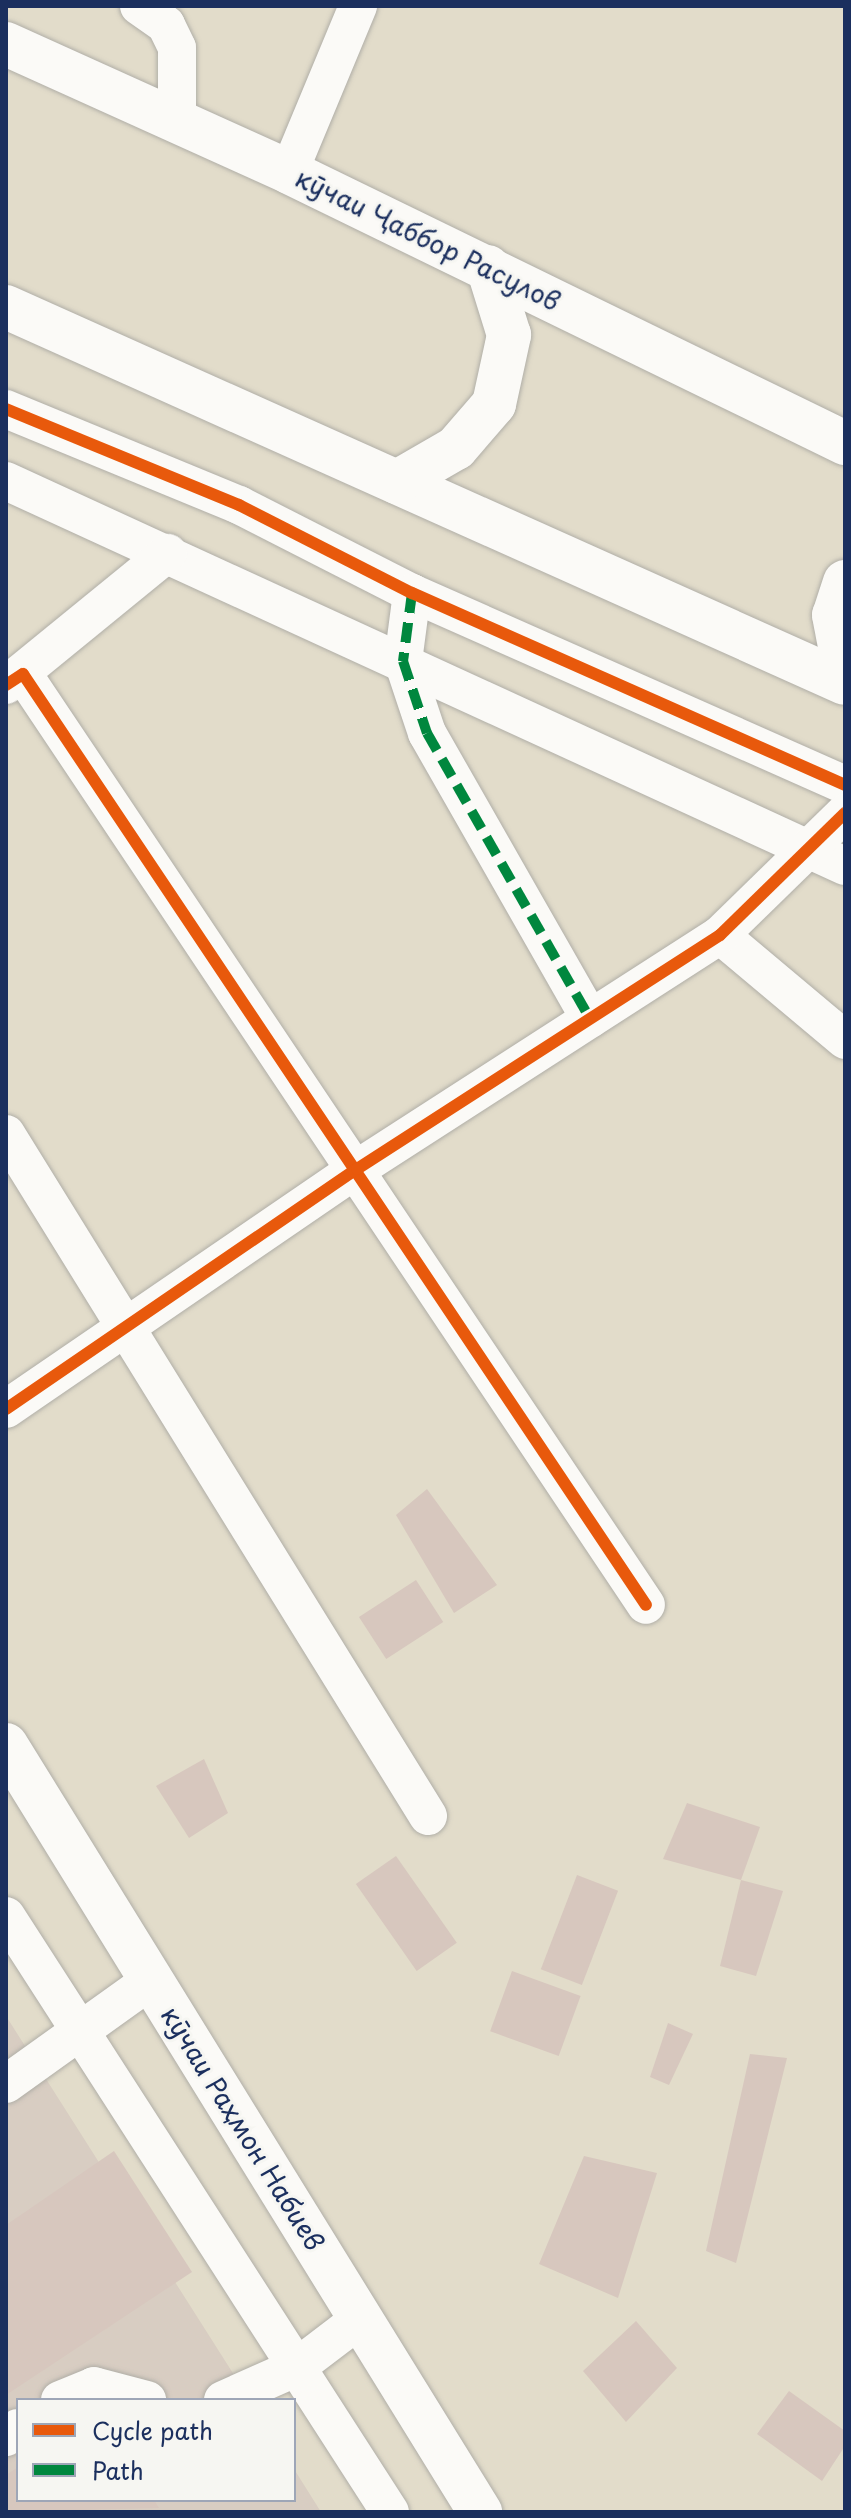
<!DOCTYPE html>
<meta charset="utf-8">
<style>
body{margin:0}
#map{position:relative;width:851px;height:2518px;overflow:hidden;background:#e2dcca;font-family:"Playpen Sans",sans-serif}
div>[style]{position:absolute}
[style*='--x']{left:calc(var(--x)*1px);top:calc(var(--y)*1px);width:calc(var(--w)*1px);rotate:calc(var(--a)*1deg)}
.industrial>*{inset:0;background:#d8cdc2}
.building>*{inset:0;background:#d7c7be;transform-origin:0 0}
.roads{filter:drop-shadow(0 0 2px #b0aea7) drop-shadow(0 0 2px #b0aea7)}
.minor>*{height:38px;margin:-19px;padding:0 19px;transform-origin:19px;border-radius:19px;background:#fbfaf7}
.major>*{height:44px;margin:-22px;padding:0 22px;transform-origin:22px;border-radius:22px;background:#fbfaf7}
.quiet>*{height:10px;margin-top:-5px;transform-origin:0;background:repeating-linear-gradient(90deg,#00873e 0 20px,transparent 0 30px)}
.cycleway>*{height:12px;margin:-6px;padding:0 6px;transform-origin:6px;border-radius:6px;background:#e8590c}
span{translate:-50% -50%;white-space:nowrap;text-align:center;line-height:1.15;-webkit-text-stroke:6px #f6f6f2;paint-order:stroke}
.street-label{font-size:26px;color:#1b2f5e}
.frame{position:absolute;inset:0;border:8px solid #1b2f5e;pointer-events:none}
.legend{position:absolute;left:16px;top:2398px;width:280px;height:104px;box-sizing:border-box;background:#f6f6f2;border:2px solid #9ea6b7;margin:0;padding:10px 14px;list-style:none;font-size:24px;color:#1b2f5e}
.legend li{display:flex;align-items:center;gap:16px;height:40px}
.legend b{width:40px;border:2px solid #9ea6b7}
</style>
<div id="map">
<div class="industrial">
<i style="clip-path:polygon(6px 2016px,250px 2400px,18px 2400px,18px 2500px,294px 2500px,294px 2469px,321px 2512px,6px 2512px)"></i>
</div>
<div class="building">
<i style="clip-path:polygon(427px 1489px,497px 1585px,454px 1613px,396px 1515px)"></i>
<i style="left:416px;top:1580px;width:50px;height:68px;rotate:57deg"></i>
<i style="clip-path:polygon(204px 1759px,228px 1813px,189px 1838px,156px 1786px)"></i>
<i style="clip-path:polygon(687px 1803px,760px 1827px,741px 1880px,663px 1859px)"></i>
<i style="left:396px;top:1856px;width:106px;height:49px;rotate:55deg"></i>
<i style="left:577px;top:1875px;width:44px;height:101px;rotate:21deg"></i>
<i style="clip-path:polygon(741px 1880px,783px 1891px,756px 1976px,720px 1966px)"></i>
<i style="left:512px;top:1971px;width:73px;height:64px;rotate:20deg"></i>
<i style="clip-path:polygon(668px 2023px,693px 2034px,669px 2085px,650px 2077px)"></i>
<i style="clip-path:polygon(750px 2054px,787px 2058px,736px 2263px,706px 2251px)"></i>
<i style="clip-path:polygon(114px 2151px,192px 2272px,6px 2395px,6px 2225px)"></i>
<i style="clip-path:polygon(584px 2156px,657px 2173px,618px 2298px,539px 2264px)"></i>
<i style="clip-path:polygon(636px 2321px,677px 2368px,626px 2422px,583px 2371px)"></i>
<i style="clip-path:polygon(789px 2391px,845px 2431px,845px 2446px,822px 2481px,757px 2434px)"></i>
<i style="clip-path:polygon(18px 2467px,18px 2500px,154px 2500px,159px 2508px,6px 2512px,6px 2475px)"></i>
</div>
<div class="roads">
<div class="minor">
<i style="--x:139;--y:6;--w:33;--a:35"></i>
<i style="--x:166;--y:25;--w:25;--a:64"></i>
<i style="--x:177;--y:48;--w:73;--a:90"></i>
<i style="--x:289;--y:172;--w:180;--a:-67.4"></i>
<i style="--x:6;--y:409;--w:252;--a:22.4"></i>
<i style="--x:239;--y:505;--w:194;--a:27"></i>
<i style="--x:412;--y:593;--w:474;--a:23.9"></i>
<i style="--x:6;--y:481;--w:923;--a:24.65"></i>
<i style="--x:412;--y:593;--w:69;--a:97.5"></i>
<i style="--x:403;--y:661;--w:76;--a:71.6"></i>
<i style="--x:427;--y:733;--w:329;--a:60.3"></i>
<i style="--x:23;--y:674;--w:1120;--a:56.21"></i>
<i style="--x:6;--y:685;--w:209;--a:-39.2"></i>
<i style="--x:720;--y:935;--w:163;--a:40"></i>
<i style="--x:6;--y:1134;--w:802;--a:58.25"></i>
<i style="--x:6;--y:1409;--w:425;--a:-34.4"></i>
<i style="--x:357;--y:1169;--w:432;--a:-32.8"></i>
<i style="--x:720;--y:935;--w:175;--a:-44.3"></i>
<i style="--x:6;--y:1916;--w:709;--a:57.21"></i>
<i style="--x:6;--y:2084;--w:178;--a:-35.6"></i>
<i style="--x:60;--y:2400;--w:37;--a:-22"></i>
<i style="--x:94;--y:2386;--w:55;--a:14.8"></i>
<i style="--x:223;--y:2400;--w:81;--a:-24"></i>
<i style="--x:297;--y:2367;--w:79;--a:-37.3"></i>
<i style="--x:6;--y:2437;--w:15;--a:-37"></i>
</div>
<div class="major">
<i style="--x:6;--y:44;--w:311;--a:24.3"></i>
<i style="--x:289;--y:172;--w:619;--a:25.99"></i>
<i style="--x:6;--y:307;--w:919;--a:24.14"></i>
<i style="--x:397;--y:482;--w:68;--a:-30"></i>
<i style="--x:456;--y:448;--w:58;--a:-49.2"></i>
<i style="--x:494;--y:404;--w:71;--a:-77.7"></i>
<i style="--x:509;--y:335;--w:71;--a:-107.2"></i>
<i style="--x:845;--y:582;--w:35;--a:108"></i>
<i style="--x:834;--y:615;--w:58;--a:79.1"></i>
<i style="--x:6;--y:1745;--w:902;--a:58.28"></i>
</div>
</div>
<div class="quiet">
<i style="--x:412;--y:593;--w:69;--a:97.5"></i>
<i style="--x:403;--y:661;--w:76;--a:71.6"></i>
<i style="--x:427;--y:733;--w:329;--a:60.3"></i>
</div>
<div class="cycleway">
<i style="--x:6;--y:409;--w:252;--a:22.4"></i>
<i style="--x:239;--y:505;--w:194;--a:27"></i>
<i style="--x:412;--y:593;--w:474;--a:23.9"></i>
<i style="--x:6;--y:685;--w:20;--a:-33"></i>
<i style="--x:23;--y:674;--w:1120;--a:56.21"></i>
<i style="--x:6;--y:1409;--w:425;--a:-34.4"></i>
<i style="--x:357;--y:1169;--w:432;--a:-32.8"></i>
<i style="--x:720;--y:935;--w:175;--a:-44.3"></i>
</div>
<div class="street-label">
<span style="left:428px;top:239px;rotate:26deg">кӯчаи Ҷаббор Расулов</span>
<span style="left:243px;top:2128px;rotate:58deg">кӯчаи Раҳмон Набиев</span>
</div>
<div class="frame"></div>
<ul class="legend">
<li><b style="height:10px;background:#e8590c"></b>Cycle path</li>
<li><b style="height:10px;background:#00873e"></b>Path</li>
</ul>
</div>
